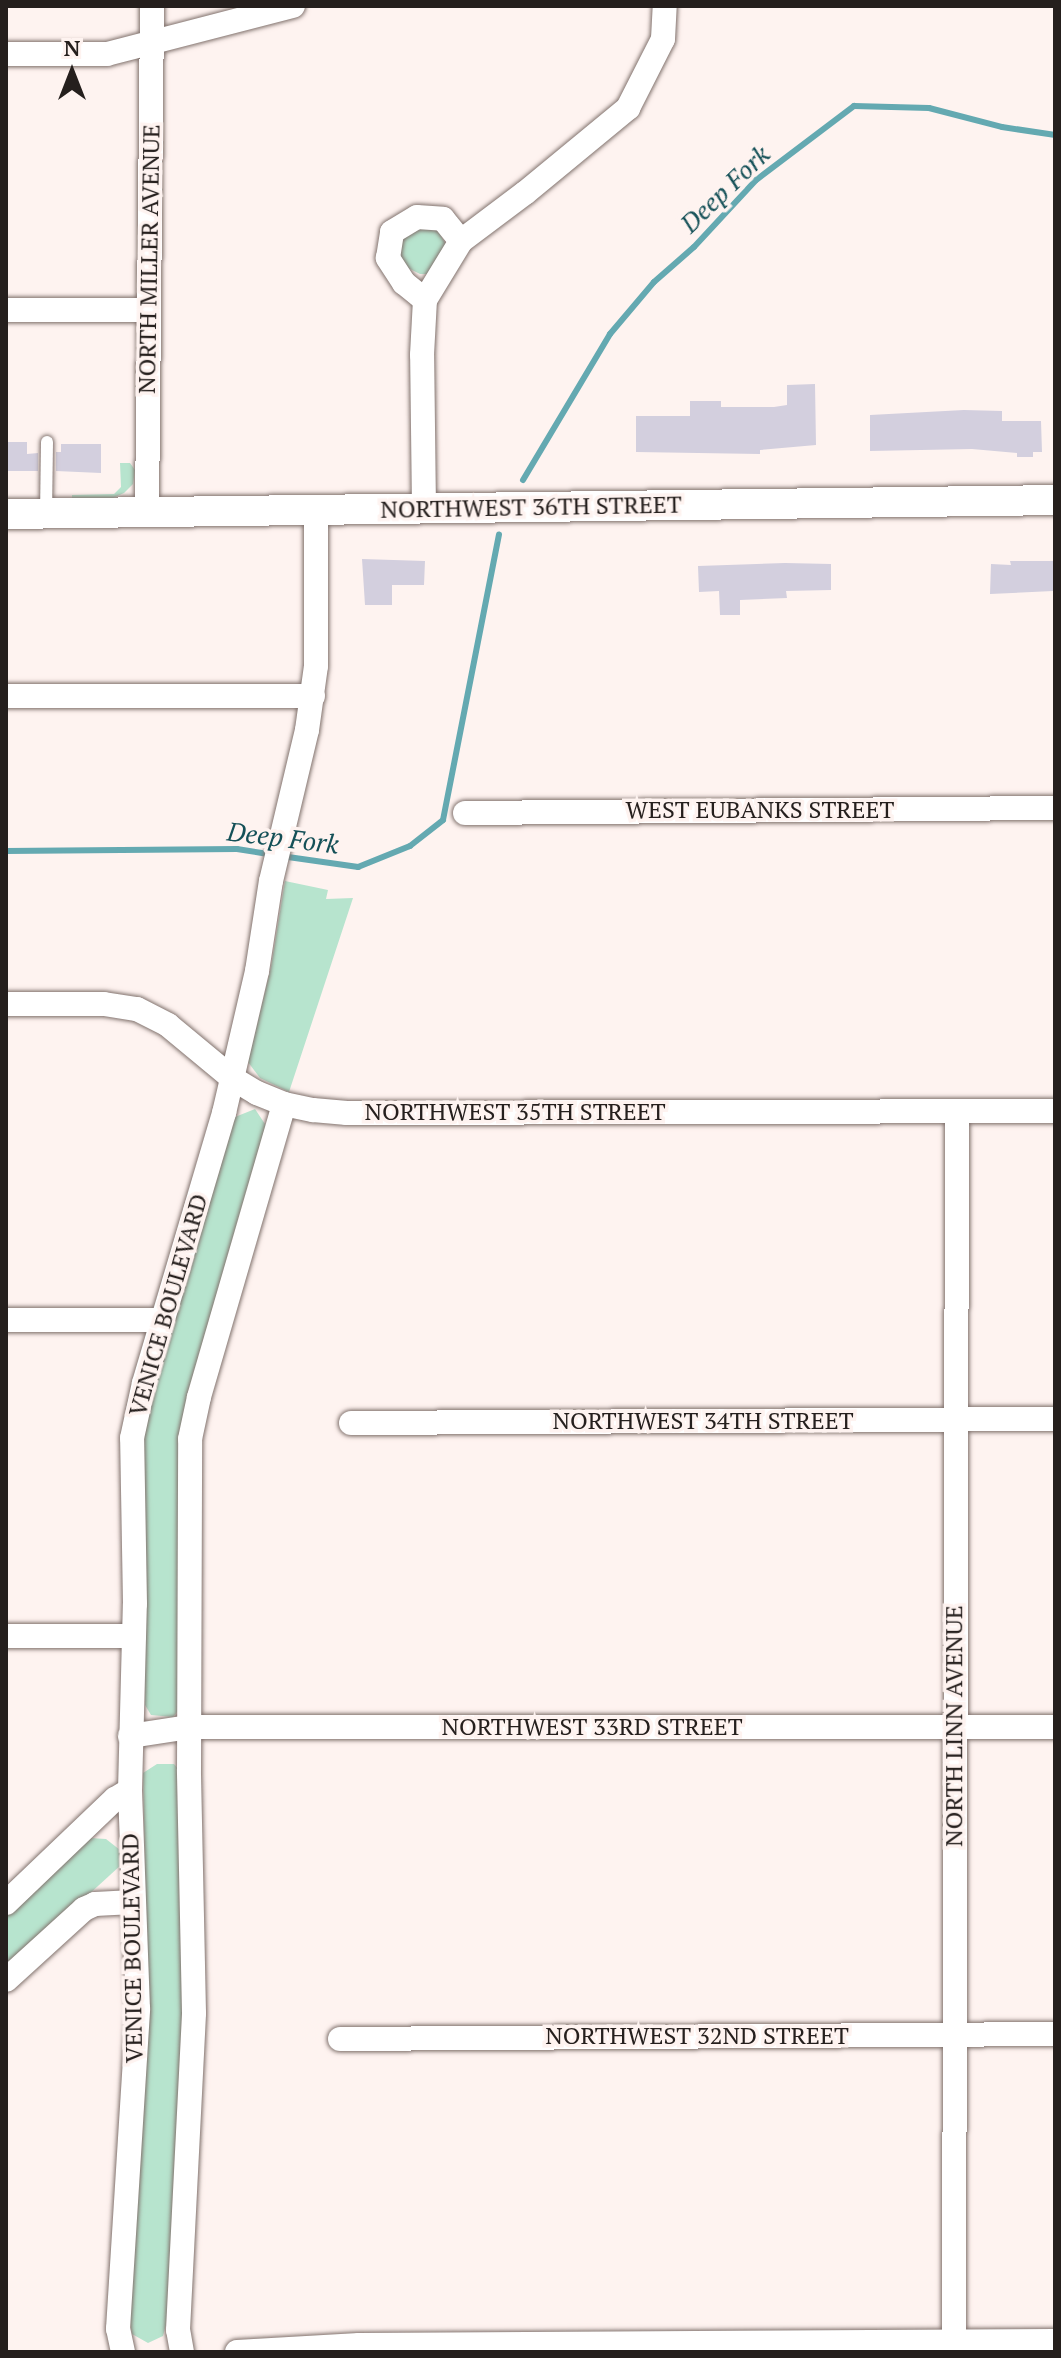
<!DOCTYPE html>
<style>
body{margin:0}
#map{position:relative;width:1061px;height:2358px;overflow:hidden;background:#fef3f0;font-family:"PT Serif",serif}
div>[style]{position:absolute}
[style*='--x']{left:calc(var(--x)*1px);top:calc(var(--y)*1px);width:calc(var(--w)*1px);rotate:calc(var(--a)*1deg)}
.green>*{inset:0;background:#b7e4ce}
.stream>*{height:6px;margin:-3px;padding:0 3px;transform-origin:3px;border-radius:3px;background:#64a9b1}
.building>*{inset:0;background:#d3cfde}
.roads{filter:drop-shadow(0 0 2px #81726d) drop-shadow(0 0 2px #81726d)}
.service>*{height:12px;margin:-6px;padding:0 6px;transform-origin:6px;border-radius:6px;background:#fff}
.minor>*{height:24px;margin:-12px;padding:0 12px;transform-origin:12px;border-radius:12px;background:#fff}
.tertiary>*{height:30px;margin:-15px;padding:0 15px;transform-origin:15px;border-radius:15px;background:#fff}
span{translate:-50% -50%;white-space:nowrap;text-align:center;line-height:1.15;-webkit-text-stroke:7px #fef3f0;paint-order:stroke}
.street-label{font-size:24px;color:#251f1d}
.water-label{font-size:26px;color:#145057;font-style:italic}
.frame{position:absolute;inset:0;border:8px solid #251f1d;pointer-events:none}
.north{position:absolute;left:32px;top:32px;width:80px;height:80px;-webkit-text-stroke:6px #fef3f0;paint-order:stroke;rotate:0deg;font-size:22px;font-weight:700;line-height:32px;text-align:center;color:#251f1d}
.north::after{content:'';display:block;margin:auto;width:28px;height:36px;background:#251f1d;clip-path:polygon(50% 0,100% 100%,50% 72%,0 100%)}
</style>
<div id="map">
<div class="green">
<i style="clip-path:polygon(421px 225px,438px 230px,446px 245px,429px 274px,420px 274px,406px 267px,398px 253px,400px 240px)"></i>
<i style="clip-path:polygon(120px 463px,130px 463px,135px 470px,133px 484px,124px 493px,113px 498px,72px 499px,72px 495px,114px 494px,121px 487px)"></i>
<i style="clip-path:polygon(285px 881px,328px 890px,326px 899px,353px 898px,289px 1092px,260px 1078px,248px 1062px,271px 967px)"></i>
<i style="clip-path:polygon(255px 1109px,267px 1127px,182px 1425px,181px 1707px,173px 1717px,151px 1715px,145px 1705px,140px 1471px,146px 1413px,235px 1117px)"></i>
<i style="clip-path:polygon(157px 1764px,174px 1764px,180px 1771px,186px 2033px,167px 2321px,163px 2336px,148px 2343px,132px 2334px,128px 2310px,148px 2023px,143px 1773px)"></i>
<i style="clip-path:polygon(90px 1838px,106px 1839px,120px 1850px,121px 1865px,6px 1970px,6px 1915px)"></i>
</div>
<div class="stream">
<i style="--x:523;--y:480;--w:170;--a:-59.2"></i>
<i style="--x:610;--y:334;--w:68;--a:-49.8"></i>
<i style="--x:654;--y:282;--w:53;--a:-41.2"></i>
<i style="--x:694;--y:247;--w:91;--a:-47.2"></i>
<i style="--x:756;--y:180;--w:123;--a:-37.1"></i>
<i style="--x:854;--y:106;--w:75;--a:1.5"></i>
<i style="--x:929;--y:108;--w:75;--a:14.6"></i>
<i style="--x:1002;--y:127;--w:54;--a:8.6"></i>
<i style="--x:6;--y:851;--w:231;--a:-0.5"></i>
<i style="--x:237;--y:849;--w:33;--a:9"></i>
<i style="--x:281;--y:856;--w:78;--a:8.1"></i>
<i style="--x:358;--y:867;--w:56;--a:-22"></i>
<i style="--x:410;--y:846;--w:42;--a:-38.2"></i>
<i style="--x:443;--y:820;--w:291;--a:-78.9"></i>
</div>
<div class="building">
<i style="clip-path:polygon(815px 384px,816px 445px,760px 450px,760px 454px,636px 452px,636px 416px,690px 416px,690px 401px,721px 401px,721px 407px,774px 407px,787px 405px,787px 385px)"></i>
<i style="clip-path:polygon(964px 410px,1002px 411px,1002px 421px,1041px 421px,1042px 452px,1033px 452px,1033px 457px,1017px 457px,1017px 453px,972px 449px,870px 451px,870px 415px)"></i>
<i style="clip-path:polygon(6px 442px,27px 442px,27px 454px,38px 453px,38px 471px,6px 471px)"></i>
<i style="clip-path:polygon(61px 444px,101px 444px,101px 473px,56px 471px,56px 452px,61px 452px)"></i>
<i style="clip-path:polygon(362px 559px,425px 561px,424px 585px,392px 585px,392px 605px,365px 605px)"></i>
<i style="clip-path:polygon(1010px 561px,1055px 561px,1053px 591px,990px 594px,991px 564px,1011px 565px)"></i>
<i style="clip-path:polygon(785px 563px,831px 564px,831px 590px,786px 591px,787px 598px,740px 600px,740px 615px,720px 615px,719px 591px,699px 592px,698px 566px)"></i>
</div>
<div class="roads">
<div class="service">
<i style="--x:46;--y:514;--w:72;--a:-89.2"></i>
</div>
<div class="minor">
<i style="--x:6;--y:54;--w:101;--a:0"></i>
<i style="--x:107;--y:54;--w:192;--a:-14.5"></i>
<i style="--x:425;--y:300;--w:27;--a:-141"></i>
<i style="--x:404;--y:283;--w:30;--a:-123"></i>
<i style="--x:388;--y:258;--w:26;--a:-81"></i>
<i style="--x:392;--y:232;--w:29;--a:-31"></i>
<i style="--x:417;--y:217;--w:26;--a:4"></i>
<i style="--x:443;--y:219;--w:28;--a:51"></i>
<i style="--x:6;--y:310;--w:140;--a:0"></i>
<i style="--x:424;--y:509;--w:154;--a:-90.7"></i>
<i style="--x:422;--y:355;--w:55;--a:-86.9"></i>
<i style="--x:425;--y:300;--w:69;--a:-58.6"></i>
<i style="--x:461;--y:241;--w:80;--a:-36.9"></i>
<i style="--x:525;--y:193;--w:134;--a:-39.5"></i>
<i style="--x:628;--y:108;--w:77;--a:-63.1"></i>
<i style="--x:663;--y:39;--w:33;--a:-87"></i>
<i style="--x:147;--y:513;--w:507;--a:-89.43"></i>
<i style="--x:6;--y:696;--w:307;--a:0"></i>
<i style="--x:465;--y:813;--w:590;--a:-0.49"></i>
<i style="--x:6;--y:1004;--w:98;--a:0"></i>
<i style="--x:104;--y:1004;--w:33;--a:9"></i>
<i style="--x:137;--y:1009;--w:35;--a:27"></i>
<i style="--x:168;--y:1025;--w:83;--a:39.6"></i>
<i style="--x:232;--y:1078;--w:29;--a:31"></i>
<i style="--x:257;--y:1093;--w:29;--a:22"></i>
<i style="--x:284;--y:1104;--w:30;--a:12"></i>
<i style="--x:313;--y:1110;--w:34;--a:5"></i>
<i style="--x:347;--y:1113;--w:708;--a:-0.16"></i>
<i style="--x:6;--y:1320;--w:156;--a:0"></i>
<i style="--x:351;--y:1423;--w:704;--a:-0.33"></i>
<i style="--x:6;--y:1636;--w:128;--a:0"></i>
<i style="--x:130;--y:1736;--w:60;--a:-8.7"></i>
<i style="--x:189;--y:1727;--w:866;--a:0"></i>
<i style="--x:6;--y:1903;--w:151;--a:-43.7"></i>
<i style="--x:115;--y:1799;--w:17;--a:-31"></i>
<i style="--x:6;--y:1980;--w:105;--a:-42.3"></i>
<i style="--x:84;--y:1909;--w:12;--a:-24"></i>
<i style="--x:95;--y:1904;--w:38;--a:-3"></i>
<i style="--x:340;--y:2039;--w:715;--a:-0.4"></i>
<i style="--x:954;--y:2342;--w:1231;--a:-89.86"></i>
<i style="--x:123;--y:2352;--w:24;--a:-102"></i>
<i style="--x:118;--y:2329;--w:321;--a:-86.4"></i>
<i style="--x:138;--y:2009;--w:219;--a:-92.1"></i>
<i style="--x:130;--y:1790;--w:186;--a:-88.5"></i>
<i style="--x:135;--y:1604;--w:166;--a:-91"></i>
<i style="--x:132;--y:1438;--w:56;--a:-77.7"></i>
<i style="--x:144;--y:1383;--w:282;--a:-73.5"></i>
<i style="--x:224;--y:1113;--w:146;--a:-76.9"></i>
<i style="--x:257;--y:971;--w:91;--a:-81.2"></i>
<i style="--x:271;--y:881;--w:155;--a:-76.6"></i>
<i style="--x:307;--y:730;--w:65;--a:-82"></i>
<i style="--x:316;--y:666;--w:156;--a:-90"></i>
<i style="--x:182;--y:2352;--w:22;--a:-100"></i>
<i style="--x:178;--y:2330;--w:317;--a:-87.1"></i>
<i style="--x:194;--y:2013;--w:243;--a:-91.2"></i>
<i style="--x:189;--y:1770;--w:331;--a:-89.8"></i>
<i style="--x:190;--y:1439;--w:43;--a:-77.9"></i>
<i style="--x:199;--y:1397;--w:305;--a:-73.8"></i>
<i style="--x:237;--y:2352;--w:122;--a:-3.3"></i>
<i style="--x:359;--y:2345;--w:696;--a:-0.33"></i>
</div>
<div class="tertiary">
<i style="--x:6;--y:514;--w:1049;--a:-0.76"></i>
</div>
</div>
<div class="street-label">
<span style="left:149px;top:259px;rotate:-89deg">NORTH MILLER AVENUE</span>
<span style="left:531px;top:507px;rotate:-1deg">NORTHWEST 36TH STREET</span>
<span style="left:760px;top:810px">WEST EUBANKS STREET</span>
<span style="left:515px;top:1112px">NORTHWEST 35TH STREET</span>
<span style="left:168px;top:1305px;rotate:-74deg">VENICE BOULEVARD</span>
<span style="left:703px;top:1421px">NORTHWEST 34TH STREET</span>
<span style="left:954px;top:1726px;rotate:-90deg">NORTH LINN AVENUE</span>
<span style="left:592px;top:1727px">NORTHWEST 33RD STREET</span>
<span style="left:132px;top:1948px;rotate:-91deg">VENICE BOULEVARD</span>
<span style="left:697px;top:2036px">NORTHWEST 32ND STREET</span>
</div>
<div class="water-label">
<span style="left:725px;top:189px;rotate:-44deg">Deep Fork</span>
<span style="left:283px;top:838px;rotate:7deg">Deep Fork</span>
</div>
<div class="frame"></div>
<div class="north">N</div>
</div>
